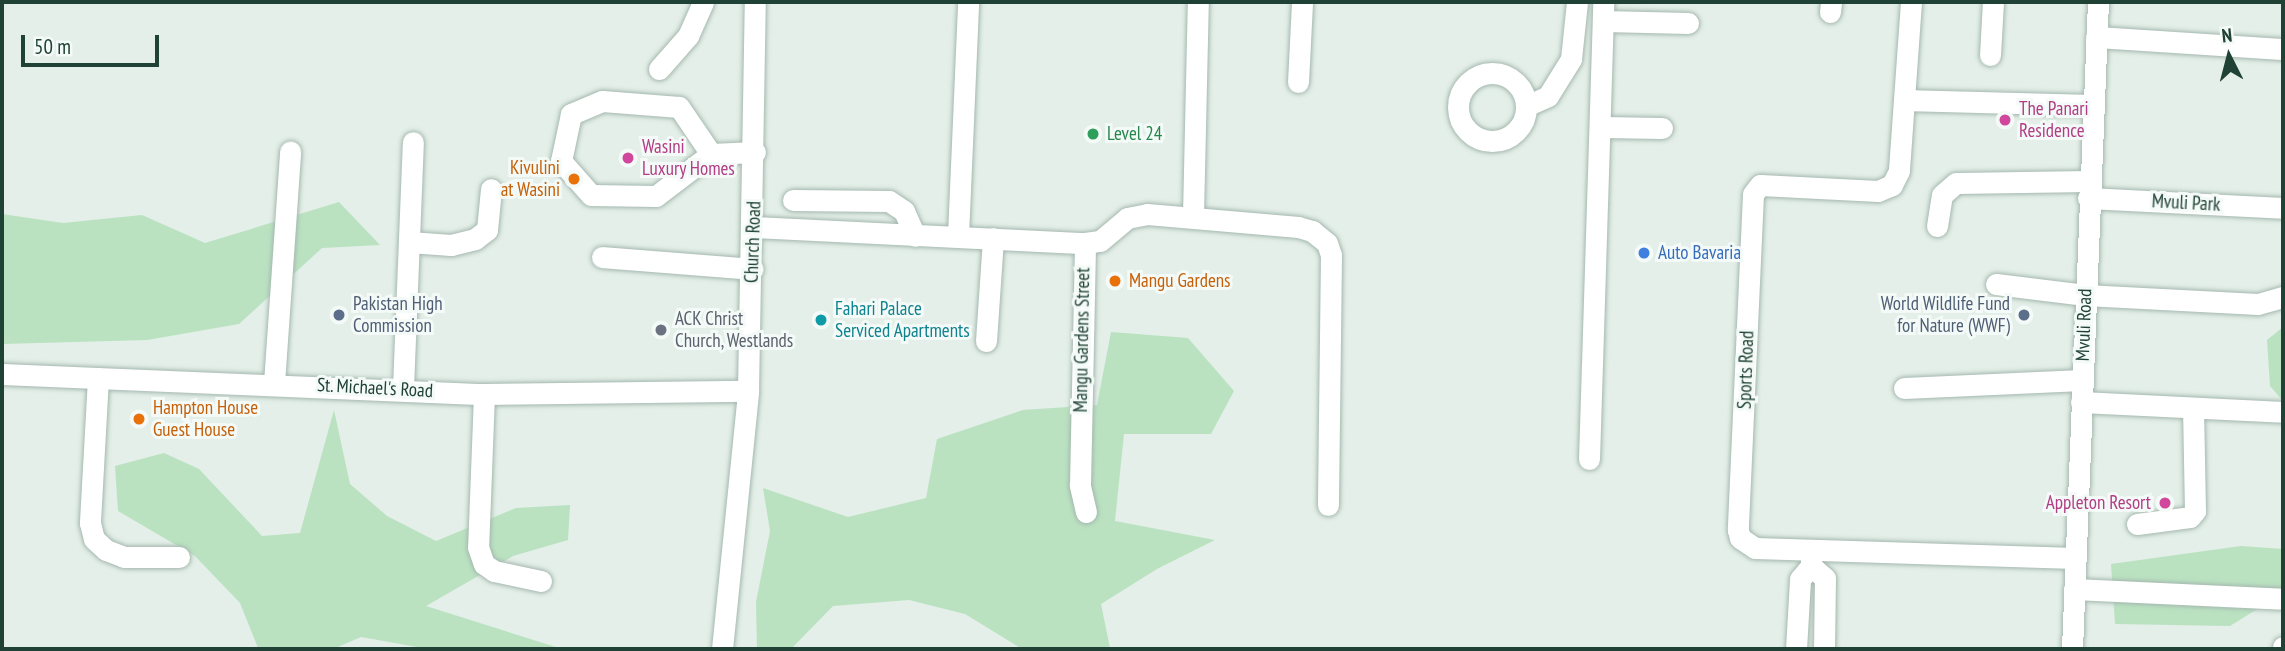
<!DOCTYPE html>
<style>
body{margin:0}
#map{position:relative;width:2285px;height:651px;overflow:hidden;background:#e3efe8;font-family:"PT Sans Narrow",sans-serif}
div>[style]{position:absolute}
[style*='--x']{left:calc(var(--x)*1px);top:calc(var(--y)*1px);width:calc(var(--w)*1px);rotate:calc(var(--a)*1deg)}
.green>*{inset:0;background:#bae2c1}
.roads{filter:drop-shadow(0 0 2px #a5b8af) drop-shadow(0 0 2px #a5b8af)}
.minor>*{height:21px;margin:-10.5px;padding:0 10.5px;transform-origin:10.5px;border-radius:10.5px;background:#fff}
.minor>.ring{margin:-10.5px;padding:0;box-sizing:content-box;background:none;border:21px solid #fff;border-radius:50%}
.dots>*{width:19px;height:19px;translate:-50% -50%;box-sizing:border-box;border:4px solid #f4faf7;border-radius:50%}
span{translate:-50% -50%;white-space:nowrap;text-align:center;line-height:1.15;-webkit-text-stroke:6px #f4faf7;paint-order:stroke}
.hotel-label{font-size:19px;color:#b23c85}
.left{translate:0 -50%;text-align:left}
.right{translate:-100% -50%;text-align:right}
.leisure-label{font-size:19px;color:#27864d}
.food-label{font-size:19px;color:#c56008}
.street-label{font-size:19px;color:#204236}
.shop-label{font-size:19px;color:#366cbe}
.service-label{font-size:19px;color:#4e5e75}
.culture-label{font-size:19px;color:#0d838f}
.worship-label{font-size:19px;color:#5b616d}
.frame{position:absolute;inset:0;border:4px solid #204236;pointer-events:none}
.north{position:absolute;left:2194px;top:21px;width:70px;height:70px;-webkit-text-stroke:5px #f4faf7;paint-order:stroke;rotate:354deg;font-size:19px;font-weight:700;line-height:28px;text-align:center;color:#204236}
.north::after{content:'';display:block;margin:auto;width:24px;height:32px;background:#204236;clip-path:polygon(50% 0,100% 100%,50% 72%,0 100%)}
.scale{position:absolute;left:21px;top:35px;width:138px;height:32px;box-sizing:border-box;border:4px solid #204236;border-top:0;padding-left:9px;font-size:21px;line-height:24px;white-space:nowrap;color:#204236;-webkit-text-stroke:5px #f4faf7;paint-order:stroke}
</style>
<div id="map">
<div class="green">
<i style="clip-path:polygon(339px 202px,380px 245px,322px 248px,239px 324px,147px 340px,2px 344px,2px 214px,63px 223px,142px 215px,205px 243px)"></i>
<i style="clip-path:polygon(2283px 327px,2283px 401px,2270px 386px,2267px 340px)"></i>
<i style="clip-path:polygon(1111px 332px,1188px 338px,1234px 391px,1211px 434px,1124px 434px,1115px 521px,1215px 540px,1157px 569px,1101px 604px,1110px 648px,1224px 649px,1022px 649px,965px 614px,909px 600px,833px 606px,791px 649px,757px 649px,756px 602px,770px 531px,763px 488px,848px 517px,926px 498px,937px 439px,1023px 410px,1097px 405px)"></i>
<i style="clip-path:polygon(334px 410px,350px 484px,387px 516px,436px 541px,516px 508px,570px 505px,568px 540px,513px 556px,426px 606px,562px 649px,428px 649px,361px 637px,333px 649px,258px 648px,240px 603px,195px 556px,118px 511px,115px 466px,164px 453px,199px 469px,262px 536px,300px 533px)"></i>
<i style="clip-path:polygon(2241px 546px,2283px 549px,2283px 593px,2230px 626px,2115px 624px,2111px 564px)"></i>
</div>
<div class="roads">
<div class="minor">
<i style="--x:1911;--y:2;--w:169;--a:94.1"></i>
<i style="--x:1899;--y:171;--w:16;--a:117"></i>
<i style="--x:1892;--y:185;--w:15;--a:157"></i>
<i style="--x:1878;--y:191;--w:118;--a:-177.1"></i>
<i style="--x:1760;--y:185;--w:11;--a:128"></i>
<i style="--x:1753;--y:194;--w:336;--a:92.6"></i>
<i style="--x:1738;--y:530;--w:8;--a:76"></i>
<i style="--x:1740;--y:538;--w:18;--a:34"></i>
<i style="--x:1755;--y:548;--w:320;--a:1.8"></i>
<i style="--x:1830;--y:12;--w:10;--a:-84"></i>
<i style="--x:1603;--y:21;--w:85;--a:1.3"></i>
<i style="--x:2096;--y:37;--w:187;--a:3.7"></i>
<i style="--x:1990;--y:55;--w:53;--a:-86.8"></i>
<i style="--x:659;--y:69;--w:44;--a:-48.7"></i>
<i style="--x:688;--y:36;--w:37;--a:-66"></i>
<i class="ring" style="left:1458px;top:73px;width:47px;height:47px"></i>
<i style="--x:1298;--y:82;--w:80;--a:-87.1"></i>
<i style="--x:1904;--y:100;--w:188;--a:1.5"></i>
<i style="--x:1526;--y:106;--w:24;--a:-24"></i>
<i style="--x:1548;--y:96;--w:44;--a:-58.1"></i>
<i style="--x:1571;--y:59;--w:57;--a:-84"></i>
<i style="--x:1601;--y:127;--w:61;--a:0.9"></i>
<i style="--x:711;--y:154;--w:57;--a:-124.2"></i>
<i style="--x:679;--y:107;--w:77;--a:-175.5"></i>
<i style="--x:602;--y:101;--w:34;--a:157"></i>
<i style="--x:571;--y:114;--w:48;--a:102"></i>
<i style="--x:561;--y:161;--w:45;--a:48.6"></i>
<i style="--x:591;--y:195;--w:65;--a:0.9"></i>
<i style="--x:656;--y:196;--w:69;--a:-37.4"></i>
<i style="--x:711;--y:154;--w:44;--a:-2.6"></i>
<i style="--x:2088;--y:198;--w:195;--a:2.9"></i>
<i style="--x:793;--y:200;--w:96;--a:0.6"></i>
<i style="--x:889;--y:201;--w:18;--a:34"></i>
<i style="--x:904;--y:211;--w:27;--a:66"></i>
<i style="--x:1193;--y:215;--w:213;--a:-88.7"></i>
<i style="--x:1937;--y:226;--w:31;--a:-81"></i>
<i style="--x:1942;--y:195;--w:18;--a:-41"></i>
<i style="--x:1956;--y:183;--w:133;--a:-0.9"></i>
<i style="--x:754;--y:227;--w:331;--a:2.8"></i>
<i style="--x:958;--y:235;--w:233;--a:-87.5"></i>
<i style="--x:409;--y:242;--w:42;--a:4.1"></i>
<i style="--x:451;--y:245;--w:25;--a:-14"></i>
<i style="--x:475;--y:239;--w:15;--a:-37"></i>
<i style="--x:487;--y:230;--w:41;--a:-84.4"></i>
<i style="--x:602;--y:257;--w:151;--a:4.5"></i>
<i style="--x:1996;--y:284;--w:90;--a:7"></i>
<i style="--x:2085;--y:295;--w:173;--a:3"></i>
<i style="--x:2258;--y:304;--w:26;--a:-16"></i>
<i style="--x:986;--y:341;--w:103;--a:-86.1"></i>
<i style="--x:2;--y:374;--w:482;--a:2.4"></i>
<i style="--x:484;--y:394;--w:264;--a:-0.7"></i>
<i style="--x:98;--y:378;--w:145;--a:93.2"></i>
<i style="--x:90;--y:523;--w:16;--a:76"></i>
<i style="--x:94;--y:539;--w:16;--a:43"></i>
<i style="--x:106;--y:550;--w:19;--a:21"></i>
<i style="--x:124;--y:557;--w:55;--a:0"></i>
<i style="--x:274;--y:383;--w:232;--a:-86"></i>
<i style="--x:403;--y:388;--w:246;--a:-87.7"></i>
<i style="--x:1904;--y:388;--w:178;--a:-2.6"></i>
<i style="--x:484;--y:394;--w:153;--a:92.2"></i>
<i style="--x:478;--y:547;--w:18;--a:71"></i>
<i style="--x:484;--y:564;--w:12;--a:35"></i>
<i style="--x:494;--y:571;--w:48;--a:12"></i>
<i style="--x:2081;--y:402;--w:202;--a:2.8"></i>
<i style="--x:1589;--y:459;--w:457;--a:-88.2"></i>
<i style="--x:1086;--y:512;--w:28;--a:-103"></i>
<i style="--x:1080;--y:485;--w:242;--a:-88.8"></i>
<i style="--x:1085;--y:243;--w:15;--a:-8"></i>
<i style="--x:1100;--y:241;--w:35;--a:-40"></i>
<i style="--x:1127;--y:218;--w:20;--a:-11"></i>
<i style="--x:1147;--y:214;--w:152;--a:4.9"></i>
<i style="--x:1298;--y:227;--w:15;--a:16"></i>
<i style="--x:1312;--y:231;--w:19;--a:39"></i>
<i style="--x:1327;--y:243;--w:13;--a:72"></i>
<i style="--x:1331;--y:255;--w:250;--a:90.7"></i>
<i style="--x:2137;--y:524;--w:53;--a:-7.5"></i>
<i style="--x:2190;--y:517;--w:8;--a:-50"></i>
<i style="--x:2195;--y:511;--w:103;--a:-91.1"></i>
<i style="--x:1811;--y:566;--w:18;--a:41"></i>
<i style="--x:1825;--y:578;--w:71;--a:90.8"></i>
<i style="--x:2074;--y:589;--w:209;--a:2.7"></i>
<i style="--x:722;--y:649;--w:259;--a:-84.2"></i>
<i style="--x:748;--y:391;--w:389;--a:-89"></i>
<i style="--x:1796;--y:649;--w:70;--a:-86.7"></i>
<i style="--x:1800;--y:579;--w:17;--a:-50"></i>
<i style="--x:1811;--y:566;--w:16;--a:-90"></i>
<i style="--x:2072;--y:649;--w:648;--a:-87.7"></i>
<i style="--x:2283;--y:649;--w:2;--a:-90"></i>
</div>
</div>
<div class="dots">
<i style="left:2005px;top:120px;background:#d1479c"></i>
<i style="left:1093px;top:134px;background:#2e9e5b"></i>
<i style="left:628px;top:158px;background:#d1479c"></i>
<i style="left:574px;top:179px;background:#e8710a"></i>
<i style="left:1644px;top:253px;background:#3f7fe0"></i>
<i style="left:1115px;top:281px;background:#e8710a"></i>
<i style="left:339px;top:315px;background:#5c6f8a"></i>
<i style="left:2024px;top:315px;background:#5c6f8a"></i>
<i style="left:821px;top:320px;background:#0f9aa8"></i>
<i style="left:661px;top:330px;background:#6b7280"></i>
<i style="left:139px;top:419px;background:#e8710a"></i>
<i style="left:2165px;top:503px;background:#d1479c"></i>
</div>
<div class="hotel-label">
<span class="left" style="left:2019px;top:120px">The Panari<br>Residence</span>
<span class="left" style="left:642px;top:158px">Wasini<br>Luxury Homes</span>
<span class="right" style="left:2151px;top:503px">Appleton Resort</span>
</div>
<div class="leisure-label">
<span class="left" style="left:1107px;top:134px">Level 24</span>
</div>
<div class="food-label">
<span class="right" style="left:560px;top:179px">Kivulini<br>at Wasini</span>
<span class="left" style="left:1129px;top:281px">Mangu Gardens</span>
<span class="left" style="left:153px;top:419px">Hampton House<br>Guest House</span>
</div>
<div class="street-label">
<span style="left:2186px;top:203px;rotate:3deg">Mvuli Park</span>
<span style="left:753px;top:242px;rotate:-88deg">Church Road</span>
<span style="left:2084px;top:325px;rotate:-88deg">Mvuli Road</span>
<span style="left:1082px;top:340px;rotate:-89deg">Mangu Gardens Street</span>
<span style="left:1746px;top:370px;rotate:-88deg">Sports Road</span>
<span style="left:375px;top:388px;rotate:3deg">St. Michael's Road</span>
</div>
<div class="shop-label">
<span class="left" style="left:1658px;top:253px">Auto Bavaria</span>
</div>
<div class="service-label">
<span class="left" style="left:353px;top:315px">Pakistan High<br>Commission</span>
<span class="right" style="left:2010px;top:315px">World Wildlife Fund<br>for Nature (WWF)</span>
</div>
<div class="culture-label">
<span class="left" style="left:835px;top:320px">Fahari Palace<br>Serviced Apartments</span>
</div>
<div class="worship-label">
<span class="left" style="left:675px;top:330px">ACK Christ<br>Church, Westlands</span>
</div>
<div class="frame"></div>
<div class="north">N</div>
<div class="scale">50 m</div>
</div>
